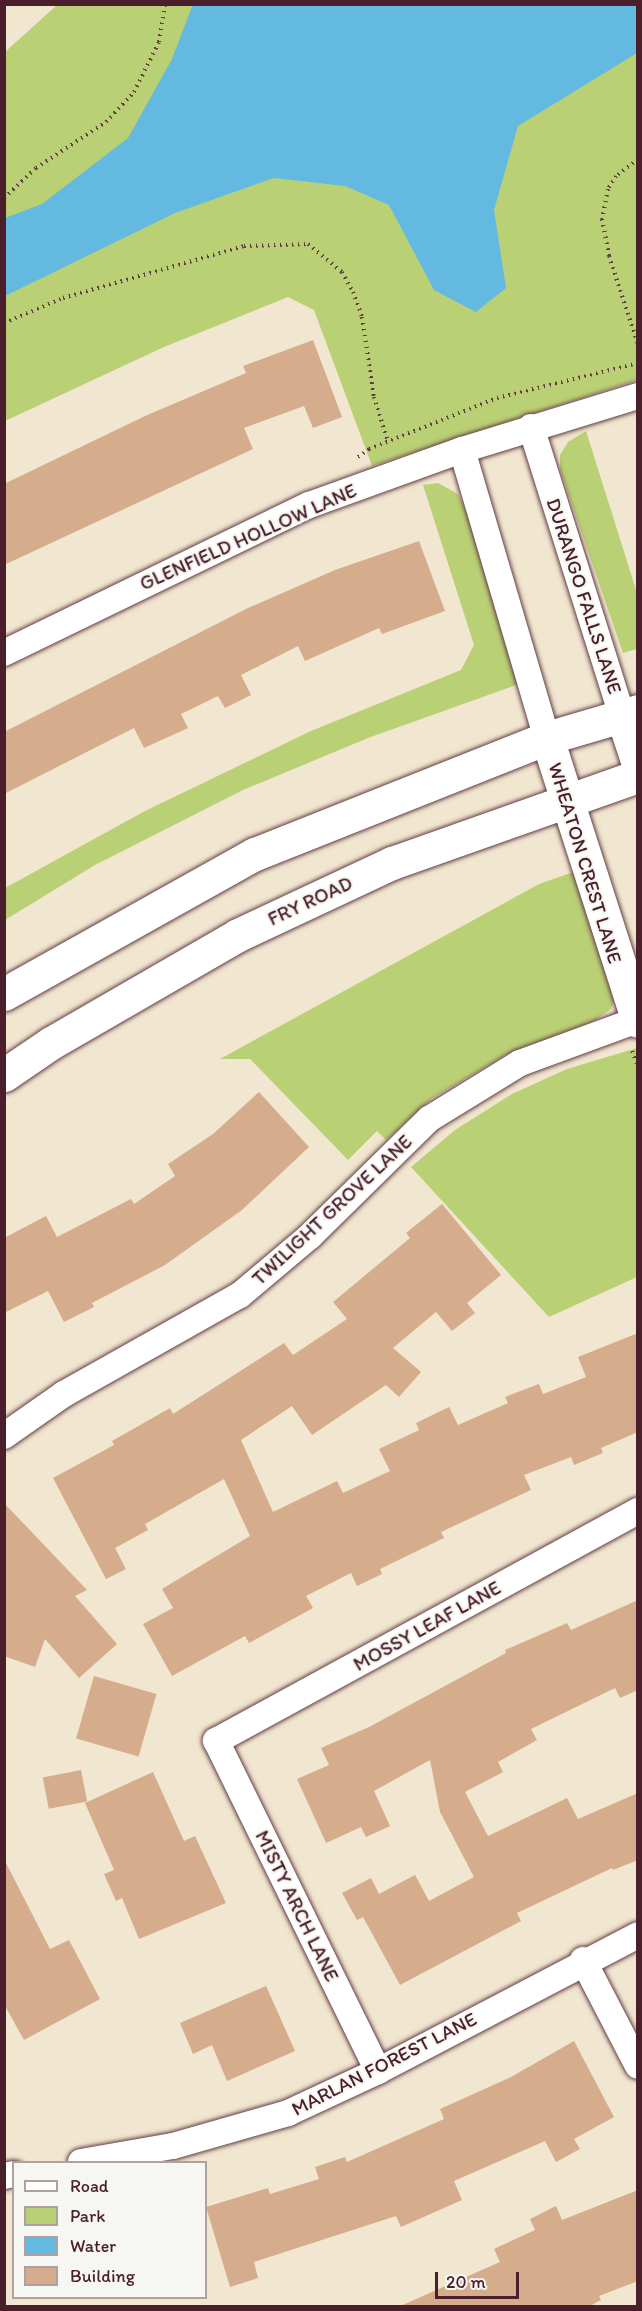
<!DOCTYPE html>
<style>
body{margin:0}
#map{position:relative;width:642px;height:2311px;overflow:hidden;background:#f1e6d0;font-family:Itim,sans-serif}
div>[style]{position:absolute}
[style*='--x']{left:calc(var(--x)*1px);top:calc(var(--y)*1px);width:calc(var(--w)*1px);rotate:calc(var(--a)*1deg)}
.green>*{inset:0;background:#bad075}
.water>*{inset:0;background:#63b9e0}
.building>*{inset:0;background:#d5ad8c;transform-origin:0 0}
.path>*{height:4px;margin-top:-2px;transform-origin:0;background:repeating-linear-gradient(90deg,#633d44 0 1.5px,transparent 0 6px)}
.roads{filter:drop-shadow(0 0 2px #633d44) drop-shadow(0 0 2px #633d44)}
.street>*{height:26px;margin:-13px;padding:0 13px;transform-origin:13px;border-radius:13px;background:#fff}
.secondary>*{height:33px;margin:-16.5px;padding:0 16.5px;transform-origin:16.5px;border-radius:16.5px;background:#fff}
span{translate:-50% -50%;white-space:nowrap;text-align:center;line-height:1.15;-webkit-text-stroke:4.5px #f6f6f2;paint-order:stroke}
.street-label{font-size:20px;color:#4a1f2b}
.frame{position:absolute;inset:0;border:6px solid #4a1f2b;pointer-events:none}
.legend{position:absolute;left:12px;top:2161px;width:195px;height:138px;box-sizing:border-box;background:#f6f6f2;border:2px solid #b1a0a2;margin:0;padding:8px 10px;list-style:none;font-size:18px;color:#4a1f2b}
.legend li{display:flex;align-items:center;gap:12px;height:30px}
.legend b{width:30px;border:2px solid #b1a0a2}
.scale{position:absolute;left:435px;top:2272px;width:84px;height:27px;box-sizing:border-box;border:3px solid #4a1f2b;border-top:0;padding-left:8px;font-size:18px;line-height:21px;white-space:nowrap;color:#4a1f2b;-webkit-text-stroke:4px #f6f6f2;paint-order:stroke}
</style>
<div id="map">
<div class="green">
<i style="clip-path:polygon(57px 5px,637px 5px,637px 380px,372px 466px,314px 310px,288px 297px,164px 347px,5px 421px,5px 52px)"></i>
<i style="clip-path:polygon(586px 431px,637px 593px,637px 649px,623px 653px,560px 469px,560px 455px,568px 442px)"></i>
<i style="clip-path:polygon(438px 483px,458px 494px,466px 510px,522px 683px,368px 738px,243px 790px,95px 865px,5px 920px,5px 888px,145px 811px,311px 731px,461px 670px,474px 645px,423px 485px)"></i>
<i style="clip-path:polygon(582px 869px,617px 993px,611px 1009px,594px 1021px,507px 1054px,431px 1099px,386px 1140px,377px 1131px,348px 1160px,250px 1059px,220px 1059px,539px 884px)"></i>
<i style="clip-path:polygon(637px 1048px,637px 1277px,549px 1317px,411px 1167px,455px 1130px,512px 1094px,567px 1069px)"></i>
</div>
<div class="water">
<i style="clip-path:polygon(193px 4px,637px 5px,637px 53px,518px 126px,494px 210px,506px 288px,476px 312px,434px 290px,389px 205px,345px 186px,274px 178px,175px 213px,5px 296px,5px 218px,42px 204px,128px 138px,172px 59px)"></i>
</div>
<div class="building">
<i style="clip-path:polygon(313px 340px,342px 417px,313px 428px,304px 406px,244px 428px,253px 449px,4px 565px,4px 484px,145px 416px,246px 373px,243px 366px)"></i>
<i style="clip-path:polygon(419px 541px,445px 611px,382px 634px,379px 628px,305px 661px,298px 646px,241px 675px,251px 695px,225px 708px,218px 696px,181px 714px,188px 728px,144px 748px,134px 728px,4px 794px,4px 732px,248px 608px,335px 570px)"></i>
<i style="clip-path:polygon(259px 1092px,309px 1147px,242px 1210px,165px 1265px,92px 1303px,94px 1307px,64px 1322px,48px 1291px,4px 1313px,4px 1238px,46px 1216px,57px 1237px,131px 1199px,134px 1204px,175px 1176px,168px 1164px,213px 1134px)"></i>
<i style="clip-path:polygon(442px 1204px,501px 1275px,467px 1303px,475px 1313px,452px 1331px,436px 1312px,393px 1348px,421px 1372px,399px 1397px,386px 1385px,312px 1435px,292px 1406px,241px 1440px,273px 1512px,337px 1481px,343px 1493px,390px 1471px,379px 1449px,419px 1430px,416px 1423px,449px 1407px,458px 1425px,508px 1403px,505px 1397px,539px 1384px,543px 1394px,586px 1377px,578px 1357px,638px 1333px,638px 1432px,601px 1448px,603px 1453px,574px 1465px,571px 1457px,524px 1475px,531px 1490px,441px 1532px,444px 1538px,380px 1569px,382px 1574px,357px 1586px,351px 1573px,306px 1596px,313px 1608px,249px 1643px,245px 1636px,172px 1676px,143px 1624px,173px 1608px,162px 1589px,250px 1536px,224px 1479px,145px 1524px,148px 1530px,115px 1548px,126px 1569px,106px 1579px,53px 1478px,114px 1445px,112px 1441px,170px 1408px,173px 1414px,284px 1343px,293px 1355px,347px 1319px,333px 1302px,410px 1238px,406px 1233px)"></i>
<i style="clip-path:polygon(4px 1503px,87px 1590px,75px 1596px,117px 1644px,79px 1678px,45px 1639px,35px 1667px,4px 1656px)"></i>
<i style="clip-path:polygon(638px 1600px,638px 1690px,620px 1698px,615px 1688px,531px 1729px,537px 1740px,498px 1762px,503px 1772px,465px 1792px,488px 1836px,567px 1798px,578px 1819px,638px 1793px,638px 1860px,613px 1870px,612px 1868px,517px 1913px,521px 1921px,400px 1985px,363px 1917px,357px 1920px,342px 1893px,371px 1878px,379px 1894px,415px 1875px,429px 1901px,474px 1877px,440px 1812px,430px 1760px,374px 1791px,390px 1826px,366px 1837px,361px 1827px,326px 1843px,297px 1779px,329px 1765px,321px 1748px,369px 1727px,506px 1653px,505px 1650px,567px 1623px,571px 1630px)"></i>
<i style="left:94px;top:1676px;width:65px;height:65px;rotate:16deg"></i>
<i style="left:81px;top:1770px;width:32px;height:39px;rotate:79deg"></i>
<i style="clip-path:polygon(153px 1772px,184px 1841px,195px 1836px,226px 1903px,139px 1939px,122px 1898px,116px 1901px,104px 1874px,114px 1870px,85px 1803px)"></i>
<i style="clip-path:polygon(4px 1859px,50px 1949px,69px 1940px,100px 1999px,24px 2040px,4px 2004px)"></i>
<i style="clip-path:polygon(266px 1986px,295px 2051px,227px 2081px,212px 2045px,193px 2054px,180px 2023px)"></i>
<i style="clip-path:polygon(574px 2041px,614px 2117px,574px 2139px,580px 2149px,556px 2162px,545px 2141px,454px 2181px,462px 2200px,401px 2227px,396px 2216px,254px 2262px,258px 2278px,230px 2287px,206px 2207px,268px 2188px,270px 2194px,319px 2179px,315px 2167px,345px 2157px,347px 2162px,444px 2119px,440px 2109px,511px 2077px)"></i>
<i style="clip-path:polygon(638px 2190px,638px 2281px,599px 2296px,601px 2300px,588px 2307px,398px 2307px,500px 2262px,494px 2249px,535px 2230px,530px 2219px,556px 2206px,562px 2220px)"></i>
</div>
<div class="path">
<i style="--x:638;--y:159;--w:28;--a:142"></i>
<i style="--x:616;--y:176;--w:15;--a:122"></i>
<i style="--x:608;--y:189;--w:31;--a:101"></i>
<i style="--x:602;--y:219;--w:38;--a:79"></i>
<i style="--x:609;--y:256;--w:93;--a:71.8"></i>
<i style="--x:4;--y:198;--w:44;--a:-43.2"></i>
<i style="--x:36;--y:168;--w:84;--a:-33.3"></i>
<i style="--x:106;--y:122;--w:41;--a:-47"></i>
<i style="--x:134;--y:92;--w:56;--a:-63.4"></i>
<i style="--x:159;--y:42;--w:38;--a:-81"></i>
<i style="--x:4;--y:323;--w:64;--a:-23"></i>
<i style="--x:63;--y:298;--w:188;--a:-16"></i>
<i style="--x:244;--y:246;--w:64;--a:-1.8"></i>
<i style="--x:308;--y:244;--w:44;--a:39.5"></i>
<i style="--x:342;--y:272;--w:23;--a:61"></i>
<i style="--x:353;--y:292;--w:27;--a:70"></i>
<i style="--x:362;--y:317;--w:81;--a:81.5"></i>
<i style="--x:374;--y:397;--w:47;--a:72.7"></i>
<i style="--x:358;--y:457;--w:14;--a:-36"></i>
<i style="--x:369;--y:449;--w:138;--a:-21.7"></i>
<i style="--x:497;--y:398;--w:145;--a:-13.9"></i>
<i style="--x:632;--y:1051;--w:17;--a:69"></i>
</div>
<div class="roads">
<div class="street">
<i style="--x:531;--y:427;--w:302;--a:72.5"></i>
<i style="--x:462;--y:450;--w:300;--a:73.6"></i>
<i style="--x:4;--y:653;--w:339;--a:-25.9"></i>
<i style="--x:309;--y:505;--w:163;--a:-19.8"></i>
<i style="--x:462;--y:450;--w:184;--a:-17.1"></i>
<i style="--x:4;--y:1436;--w:73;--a:-35"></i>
<i style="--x:64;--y:1394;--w:202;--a:-29.4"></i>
<i style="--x:240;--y:1295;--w:92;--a:-40.1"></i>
<i style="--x:310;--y:1236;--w:167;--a:-44.5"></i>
<i style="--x:429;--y:1119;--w:107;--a:-31.6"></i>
<i style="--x:520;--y:1063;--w:122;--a:-20.1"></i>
<i style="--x:583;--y:1960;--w:119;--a:62.6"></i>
<i style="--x:378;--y:2071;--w:368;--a:-116.1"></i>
<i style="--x:216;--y:1741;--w:481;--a:-28.6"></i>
<i style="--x:81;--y:2162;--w:93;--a:-9.9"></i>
<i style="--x:173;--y:2146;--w:120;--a:-16"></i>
<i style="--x:288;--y:2113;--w:99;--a:-25"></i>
<i style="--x:378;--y:2071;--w:293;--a:-27.6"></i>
<i style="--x:4;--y:2176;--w:10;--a:-11"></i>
</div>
<div class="secondary">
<i style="--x:622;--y:715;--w:52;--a:71.9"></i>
<i style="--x:547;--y:738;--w:297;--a:72.2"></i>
<i style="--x:4;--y:994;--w:287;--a:-29.2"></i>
<i style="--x:255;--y:854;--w:314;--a:-21.7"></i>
<i style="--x:547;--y:738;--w:95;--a:-16.5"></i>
<i style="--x:4;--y:1075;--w:57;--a:-34.2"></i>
<i style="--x:51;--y:1043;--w:216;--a:-30"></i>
<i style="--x:238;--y:935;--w:170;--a:-25.1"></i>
<i style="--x:392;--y:863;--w:261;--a:-19.5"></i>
</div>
</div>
<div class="street-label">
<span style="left:248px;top:537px;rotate:-24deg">GLENFIELD HOLLOW LANE</span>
<span style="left:584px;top:596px;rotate:72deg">DURANGO FALLS LANE</span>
<span style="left:585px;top:863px;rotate:73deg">WHEATON CREST LANE</span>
<span style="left:310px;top:901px;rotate:-25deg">FRY ROAD</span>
<span style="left:332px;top:1210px;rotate:-43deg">TWILIGHT GROVE LANE</span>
<span style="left:427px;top:1626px;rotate:-29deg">MOSSY LEAF LANE</span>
<span style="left:297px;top:1906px;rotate:64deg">MISTY ARCH LANE</span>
<span style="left:384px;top:2064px;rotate:-27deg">MARLAN FOREST LANE</span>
</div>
<div class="frame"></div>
<ul class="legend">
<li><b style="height:8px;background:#fff"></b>Road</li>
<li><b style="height:16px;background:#bad075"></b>Park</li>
<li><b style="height:16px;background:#63b9e0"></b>Water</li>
<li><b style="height:16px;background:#d5ad8c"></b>Building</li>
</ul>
<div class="scale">20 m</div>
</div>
